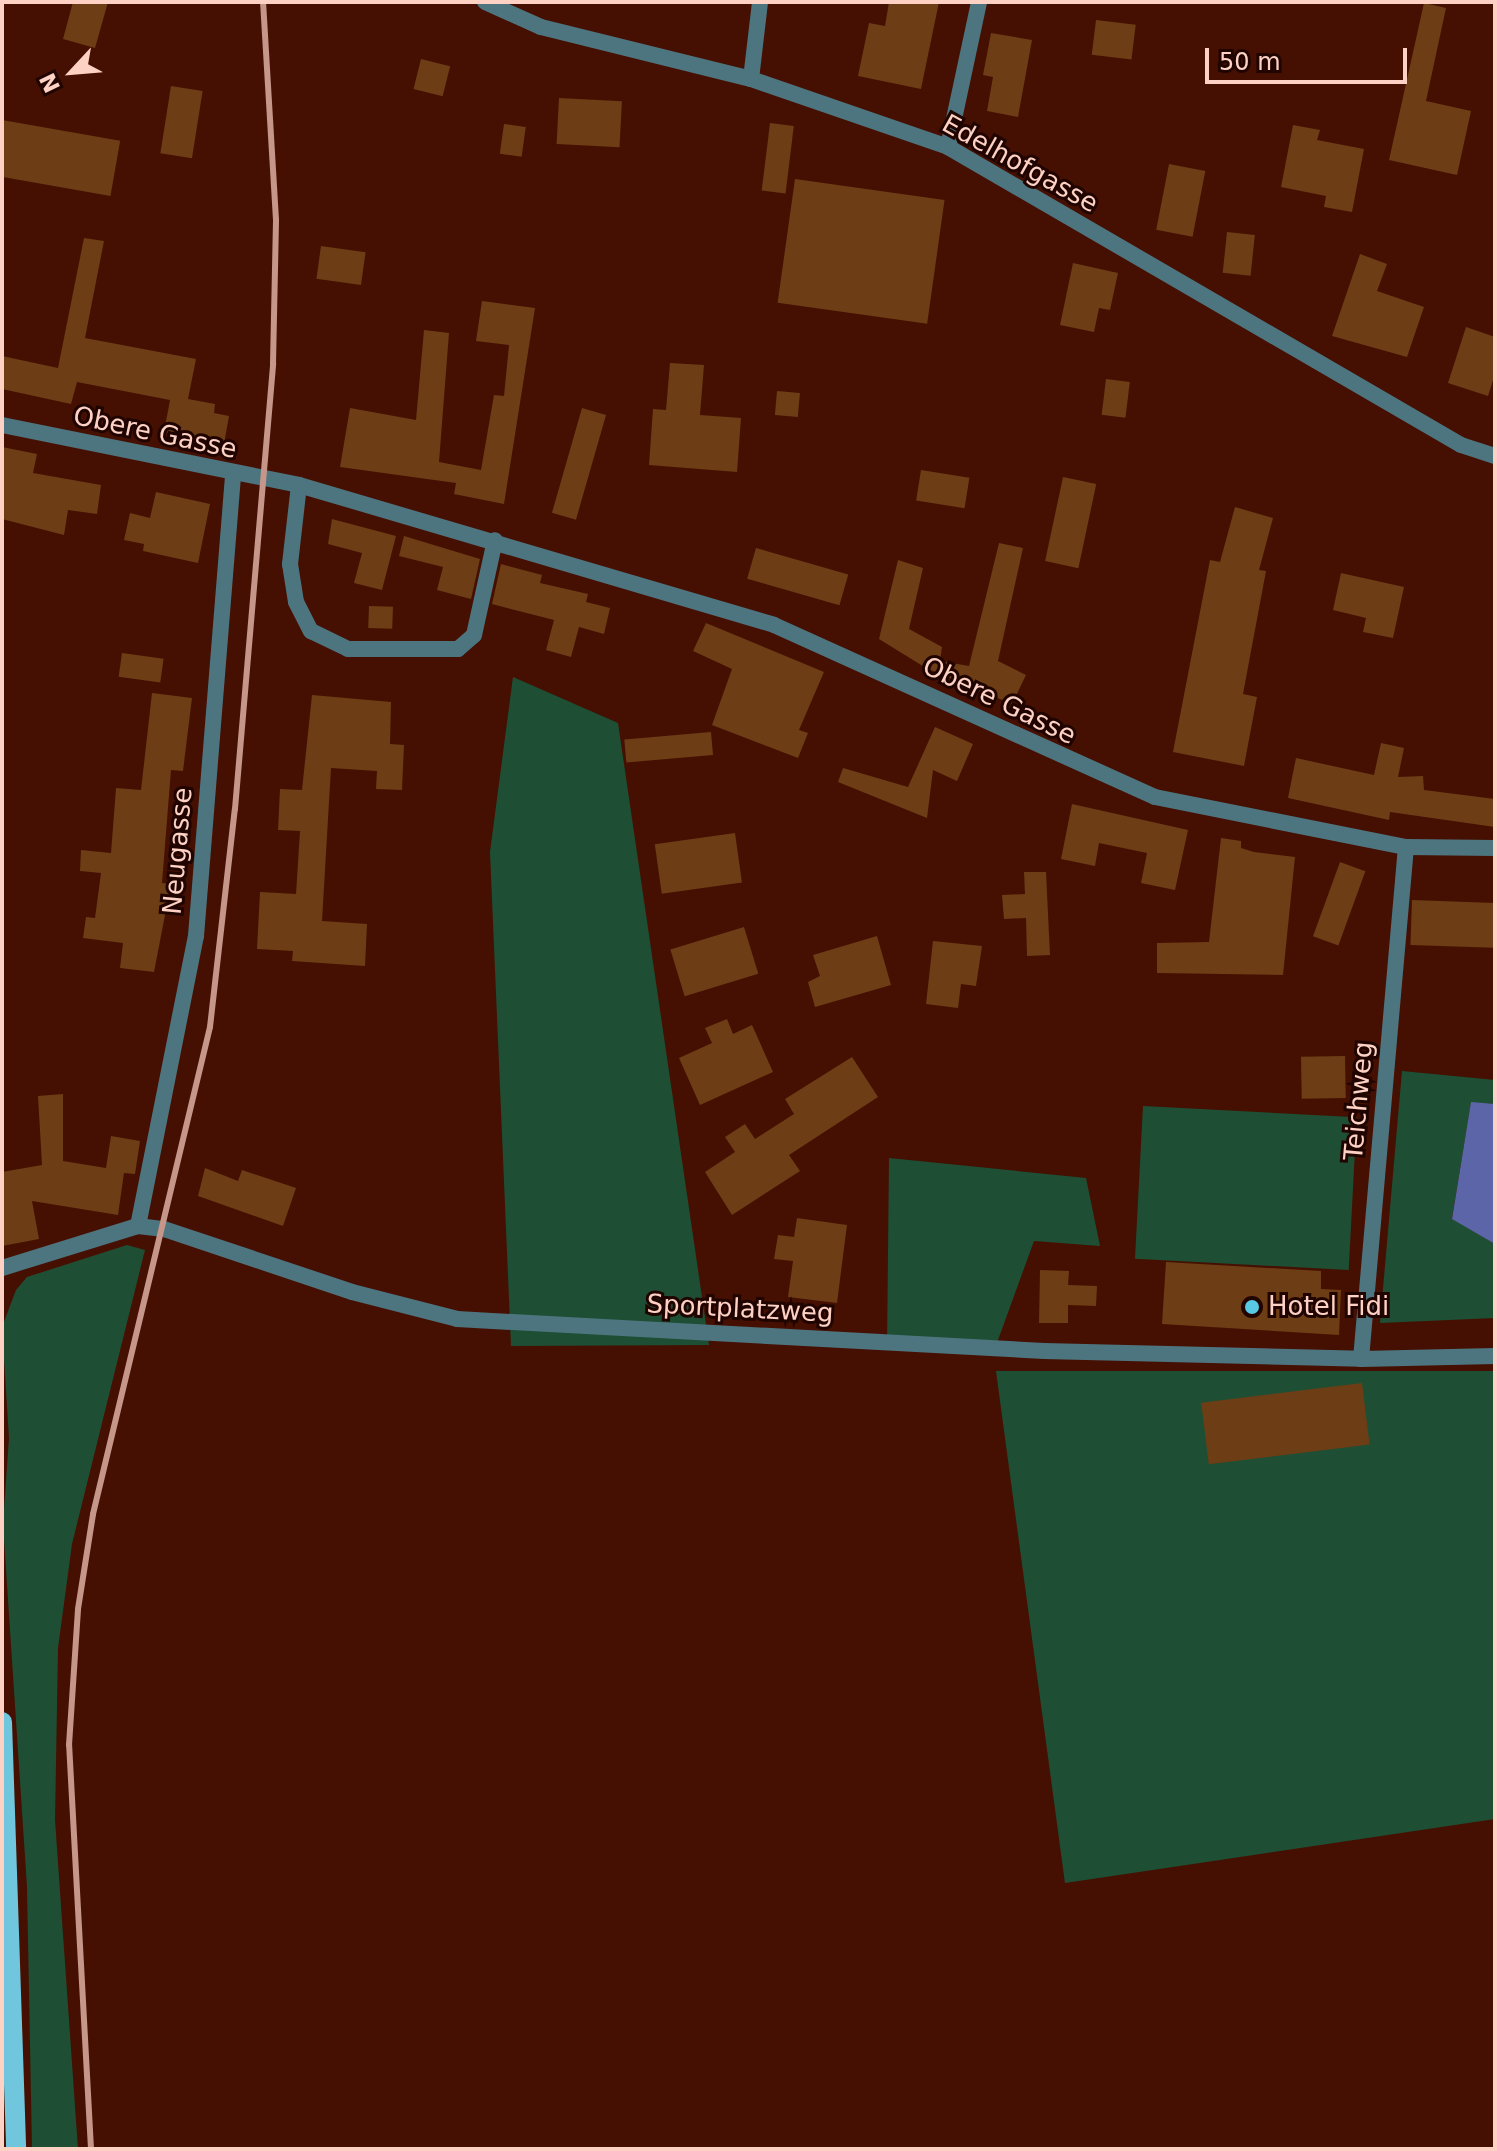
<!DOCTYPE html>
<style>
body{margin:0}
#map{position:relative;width:1497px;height:2151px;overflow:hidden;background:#451002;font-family:"DejaVu Sans",sans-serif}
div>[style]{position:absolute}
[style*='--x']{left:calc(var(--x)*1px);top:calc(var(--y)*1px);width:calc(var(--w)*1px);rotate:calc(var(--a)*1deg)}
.green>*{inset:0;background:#1e4f34;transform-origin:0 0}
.water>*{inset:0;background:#5d65a9}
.building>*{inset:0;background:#6d3d15;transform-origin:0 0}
.minor>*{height:16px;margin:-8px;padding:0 8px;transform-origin:8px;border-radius:8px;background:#4d7580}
.primary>*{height:20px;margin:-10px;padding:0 10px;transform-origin:10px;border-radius:10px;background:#6fc6dd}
.rail>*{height:6px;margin:-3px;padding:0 3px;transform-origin:3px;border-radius:3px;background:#c59689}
.dots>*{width:22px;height:22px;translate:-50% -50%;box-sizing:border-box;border:4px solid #200400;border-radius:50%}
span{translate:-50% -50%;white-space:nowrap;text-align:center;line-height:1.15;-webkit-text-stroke:6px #200400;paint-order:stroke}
.street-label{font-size:26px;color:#fdd1c4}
.poi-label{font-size:26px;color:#fdd1c4}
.left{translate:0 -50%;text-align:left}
.frame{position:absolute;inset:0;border:4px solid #fdd1c4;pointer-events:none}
.north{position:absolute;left:32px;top:32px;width:80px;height:80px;-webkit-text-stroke:6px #200400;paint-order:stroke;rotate:244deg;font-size:22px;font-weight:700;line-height:32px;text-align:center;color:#fdd1c4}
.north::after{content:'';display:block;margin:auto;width:28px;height:36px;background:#fdd1c4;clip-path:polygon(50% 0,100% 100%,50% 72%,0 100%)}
.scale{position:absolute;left:1205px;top:48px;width:202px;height:36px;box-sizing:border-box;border:4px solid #fdd1c4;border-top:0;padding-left:10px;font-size:24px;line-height:28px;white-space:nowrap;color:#fdd1c4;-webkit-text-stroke:6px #200400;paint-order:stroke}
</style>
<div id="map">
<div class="green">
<i style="clip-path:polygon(513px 677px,618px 723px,709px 1345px,511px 1346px,490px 852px)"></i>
<i style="clip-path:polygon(1402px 1071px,1495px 1080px,1495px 1104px,1471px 1103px,1452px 1218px,1495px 1244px,1495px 1318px,1380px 1323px)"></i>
<i style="left:1143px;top:1106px;width:214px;height:153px;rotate:3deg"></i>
<i style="clip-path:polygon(889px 1158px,1086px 1178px,1100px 1246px,1034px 1241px,994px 1351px,887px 1349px)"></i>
<i style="clip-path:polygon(127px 1245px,145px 1250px,72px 1544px,58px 1648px,55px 1820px,78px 2149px,32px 2149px,27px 1887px,3px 1524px,9px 1438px,2px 1327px,16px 1290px,27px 1277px)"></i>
<i style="clip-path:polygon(996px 1371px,1495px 1371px,1495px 1819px,1065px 1883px)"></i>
</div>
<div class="water">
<i style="clip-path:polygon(1471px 1102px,1495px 1104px,1495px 1244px,1452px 1219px)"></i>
</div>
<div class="building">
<i style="clip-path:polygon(73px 2px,108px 2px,95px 48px,63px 39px)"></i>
<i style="clip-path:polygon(889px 2px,939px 2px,921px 89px,858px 76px,869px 23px,885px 26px)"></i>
<i style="clip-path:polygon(1424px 3px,1446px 8px,1426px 101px,1471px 111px,1457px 175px,1389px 160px)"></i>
<i style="left:1096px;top:20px;width:40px;height:35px;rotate:7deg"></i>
<i style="clip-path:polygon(991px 33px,1032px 40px,1018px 117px,987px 111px,993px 77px,983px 75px)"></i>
<i style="left:421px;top:59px;width:30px;height:31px;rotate:14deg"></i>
<i style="left:171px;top:86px;width:32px;height:68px;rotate:9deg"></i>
<i style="left:559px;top:98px;width:63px;height:46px;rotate:3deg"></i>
<i style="left:2px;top:120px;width:120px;height:56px;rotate:10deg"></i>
<i style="left:770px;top:123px;width:24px;height:68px;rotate:7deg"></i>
<i style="left:504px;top:124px;width:22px;height:30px;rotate:8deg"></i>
<i style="clip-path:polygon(1293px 125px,1320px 130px,1317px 140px,1364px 149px,1352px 212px,1324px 207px,1326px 196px,1281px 187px)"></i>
<i style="left:1169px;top:164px;width:37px;height:67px;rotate:11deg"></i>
<i style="left:795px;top:179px;width:151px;height:125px;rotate:8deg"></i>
<i style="left:1227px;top:232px;width:28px;height:41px;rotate:6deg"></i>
<i style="clip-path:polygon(84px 238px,104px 241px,85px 338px,196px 359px,188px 399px,215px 404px,214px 413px,229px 416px,224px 444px,164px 432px,170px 400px,77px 382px,71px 404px,2px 389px,2px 356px,58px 368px)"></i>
<i style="left:321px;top:246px;width:45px;height:33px;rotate:8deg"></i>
<i style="clip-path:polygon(1360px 254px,1387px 264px,1377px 291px,1424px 307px,1407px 357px,1332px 336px)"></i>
<i style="clip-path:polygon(1073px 263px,1118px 273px,1110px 310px,1099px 308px,1094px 332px,1060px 325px)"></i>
<i style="clip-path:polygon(482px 301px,535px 308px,504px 504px,454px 494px,456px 483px,340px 467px,350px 408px,416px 420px,424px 330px,449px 333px,439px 462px,481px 470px,494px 395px,504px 396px,509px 345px,476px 341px)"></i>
<i style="clip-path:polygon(1466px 327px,1495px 337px,1495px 374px,1488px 396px,1448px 383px)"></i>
<i style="clip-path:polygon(670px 363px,704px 365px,700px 415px,741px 418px,737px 472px,649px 465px,653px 409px,666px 410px)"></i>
<i style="left:1106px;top:379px;width:24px;height:36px;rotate:7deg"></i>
<i style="left:777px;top:391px;width:23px;height:24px;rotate:5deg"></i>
<i style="left:582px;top:408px;width:25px;height:109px;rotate:16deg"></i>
<i style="clip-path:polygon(2px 447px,37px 454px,33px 473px,101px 485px,97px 514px,68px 510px,64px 535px,2px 519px)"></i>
<i style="left:921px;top:470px;width:49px;height:31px;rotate:9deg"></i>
<i style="left:1063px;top:477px;width:34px;height:86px;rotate:12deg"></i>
<i style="clip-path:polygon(156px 492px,210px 504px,198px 563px,143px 551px,144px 544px,124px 540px,130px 513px,150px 518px)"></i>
<i style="clip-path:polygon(1235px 507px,1273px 518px,1259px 570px,1266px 571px,1243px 694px,1257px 697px,1244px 766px,1173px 752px,1210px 560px,1220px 562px)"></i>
<i style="clip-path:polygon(332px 519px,396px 536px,382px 590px,354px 583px,362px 553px,328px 544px)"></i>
<i style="clip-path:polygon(404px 536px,480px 559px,471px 599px,437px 590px,443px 567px,399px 556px)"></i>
<i style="clip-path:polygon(999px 543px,1023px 548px,998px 661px,1026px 675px,1012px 704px,926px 668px,879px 639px,898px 560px,923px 568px,909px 629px,942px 647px,940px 661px,969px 666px)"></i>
<i style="left:756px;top:548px;width:96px;height:32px;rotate:16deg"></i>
<i style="clip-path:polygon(501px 564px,542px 575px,540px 583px,588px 594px,586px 602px,610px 608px,604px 634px,579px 627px,571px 657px,546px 650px,554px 620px,492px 604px)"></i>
<i style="clip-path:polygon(1341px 573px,1404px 587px,1393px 638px,1363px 632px,1366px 618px,1333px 610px)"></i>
<i style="left:369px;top:606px;width:24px;height:22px;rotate:2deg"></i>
<i style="clip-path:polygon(706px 623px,824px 672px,799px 730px,808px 733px,798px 758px,712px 725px,732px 669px,693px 651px)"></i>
<i style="left:122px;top:653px;width:42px;height:24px;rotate:8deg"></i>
<i style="clip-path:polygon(152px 693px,192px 698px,183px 771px,171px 770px,162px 883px,171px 884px,154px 972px,120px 968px,123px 943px,83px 938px,86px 917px,95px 918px,101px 873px,80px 871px,81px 850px,111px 853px,116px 788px,141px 790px)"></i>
<i style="clip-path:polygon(312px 695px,391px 702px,390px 744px,404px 745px,402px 790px,376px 789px,377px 771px,331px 768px,322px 921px,367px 924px,365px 966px,292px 961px,293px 951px,257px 949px,260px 892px,296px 894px,300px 831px,278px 830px,280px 789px,302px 790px)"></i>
<i style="clip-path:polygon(935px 727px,973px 744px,957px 781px,933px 770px,927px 818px,838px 782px,843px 768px,908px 787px)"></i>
<i style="left:711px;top:732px;width:23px;height:87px;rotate:85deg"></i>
<i style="clip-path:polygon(1381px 743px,1404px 748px,1398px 777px,1423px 776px,1424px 790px,1495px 799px,1495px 827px,1390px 812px,1389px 820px,1288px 798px,1296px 758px,1374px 775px)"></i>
<i style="clip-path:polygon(1072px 804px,1188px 830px,1175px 890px,1141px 883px,1147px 853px,1099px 843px,1095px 866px,1061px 859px)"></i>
<i style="left:735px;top:833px;width:50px;height:81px;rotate:82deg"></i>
<i style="clip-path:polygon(1221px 838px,1241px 841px,1241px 848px,1254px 852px,1295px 857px,1283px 975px,1157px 973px,1157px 943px,1209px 942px)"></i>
<i style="left:1340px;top:862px;width:27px;height:79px;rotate:20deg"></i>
<i style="clip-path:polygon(1024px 872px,1046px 872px,1050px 955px,1027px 956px,1026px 918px,1004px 919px,1002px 895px,1025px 894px)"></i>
<i style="left:1412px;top:900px;width:83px;height:45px;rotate:2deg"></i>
<i style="left:744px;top:927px;width:49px;height:77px;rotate:73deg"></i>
<i style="clip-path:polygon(877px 936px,891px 985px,815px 1007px,808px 982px,820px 976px,813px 955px)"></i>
<i style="clip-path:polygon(933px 941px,982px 946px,976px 986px,961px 984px,958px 1008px,926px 1004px)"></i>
<i style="clip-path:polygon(727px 1019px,733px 1034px,752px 1025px,773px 1072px,700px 1105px,679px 1058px,712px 1043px,705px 1028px)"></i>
<i style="left:1345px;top:1056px;width:42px;height:44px;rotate:89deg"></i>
<i style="clip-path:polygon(852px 1057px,878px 1097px,789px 1155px,800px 1171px,732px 1215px,705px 1172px,735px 1152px,725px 1137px,745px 1124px,755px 1139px,794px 1114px,785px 1099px)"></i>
<i style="clip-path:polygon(63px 1094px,63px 1161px,106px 1168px,111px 1136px,140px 1141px,135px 1174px,124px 1173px,118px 1215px,32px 1201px,39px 1239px,2px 1246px,2px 1172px,42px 1165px,38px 1096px)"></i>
<i style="clip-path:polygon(205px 1168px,238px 1181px,242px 1170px,296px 1188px,283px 1226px,198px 1196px)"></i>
<i style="clip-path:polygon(797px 1218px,847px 1225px,837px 1303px,788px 1297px,793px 1261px,774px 1259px,778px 1235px,794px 1237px)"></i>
<i style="clip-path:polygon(1166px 1262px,1321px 1271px,1321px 1289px,1341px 1290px,1339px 1335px,1162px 1324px)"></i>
<i style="clip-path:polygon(1040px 1270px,1069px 1271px,1068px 1285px,1097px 1286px,1096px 1306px,1068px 1305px,1068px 1323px,1039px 1323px)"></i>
<i style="left:1362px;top:1383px;width:62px;height:162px;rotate:83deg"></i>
</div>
<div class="minor">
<i style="--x:485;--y:2;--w:61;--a:24.1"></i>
<i style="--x:541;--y:27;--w:216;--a:13.9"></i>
<i style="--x:751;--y:79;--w:208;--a:19"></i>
<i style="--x:948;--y:147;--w:593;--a:30.15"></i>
<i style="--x:1461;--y:445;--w:36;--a:18"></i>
<i style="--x:751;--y:79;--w:78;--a:-83.3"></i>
<i style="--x:948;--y:147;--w:148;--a:-77.9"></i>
<i style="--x:2;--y:425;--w:303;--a:11.4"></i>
<i style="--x:299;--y:485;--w:495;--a:16.4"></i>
<i style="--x:774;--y:625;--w:418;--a:24.3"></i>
<i style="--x:1155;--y:797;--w:256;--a:11.3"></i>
<i style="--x:1406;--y:847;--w:89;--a:0.6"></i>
<i style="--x:299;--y:485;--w:80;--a:96.5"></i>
<i style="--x:290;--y:564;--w:38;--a:81"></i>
<i style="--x:296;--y:602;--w:33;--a:63"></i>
<i style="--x:311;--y:631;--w:41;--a:25.9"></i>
<i style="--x:348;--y:649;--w:110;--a:0"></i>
<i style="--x:458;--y:649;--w:21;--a:-41"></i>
<i style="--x:474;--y:635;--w:97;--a:-77.5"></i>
<i style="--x:138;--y:1226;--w:296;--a:-78.7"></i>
<i style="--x:196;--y:936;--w:462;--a:-85.4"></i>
<i style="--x:2;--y:1268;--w:142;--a:-17.2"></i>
<i style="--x:138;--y:1226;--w:26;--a:7"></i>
<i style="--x:164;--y:1229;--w:198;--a:18.5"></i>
<i style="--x:352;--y:1292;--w:108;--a:14.4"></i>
<i style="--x:457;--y:1319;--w:588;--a:3.12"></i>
<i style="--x:1044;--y:1351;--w:317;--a:1.4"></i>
<i style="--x:1361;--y:1359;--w:134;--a:-1.3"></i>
<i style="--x:1361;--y:1359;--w:514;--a:-84.98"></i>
</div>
<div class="primary">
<i style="--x:2;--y:1722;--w:427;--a:88.1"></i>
</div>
<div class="rail">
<i style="--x:91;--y:2149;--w:405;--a:-93.1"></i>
<i style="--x:69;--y:1745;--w:136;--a:-86.2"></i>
<i style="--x:78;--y:1609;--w:96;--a:-81"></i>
<i style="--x:93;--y:1514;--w:501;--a:-76.49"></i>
<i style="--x:210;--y:1027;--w:219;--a:-83.5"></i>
<i style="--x:235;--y:809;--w:447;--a:-85.1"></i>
<i style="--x:273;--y:364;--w:144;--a:-88.8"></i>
<i style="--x:276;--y:220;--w:218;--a:-93.4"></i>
</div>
<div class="dots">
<i style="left:1252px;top:1307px;background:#59c8e4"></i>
</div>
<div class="street-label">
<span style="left:1020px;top:164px;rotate:29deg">Edelhofgasse</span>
<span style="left:155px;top:433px;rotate:12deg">Obere Gasse</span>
<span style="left:999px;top:701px;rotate:26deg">Obere Gasse</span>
<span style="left:178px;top:851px;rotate:-85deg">Neugasse</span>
<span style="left:1359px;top:1101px;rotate:-85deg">Teichweg</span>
<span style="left:740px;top:1309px;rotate:3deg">Sportplatzweg</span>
</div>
<div class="poi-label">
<span class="left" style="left:1268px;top:1307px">Hotel Fidi</span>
</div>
<div class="frame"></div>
<div class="north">N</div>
<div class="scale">50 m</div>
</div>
